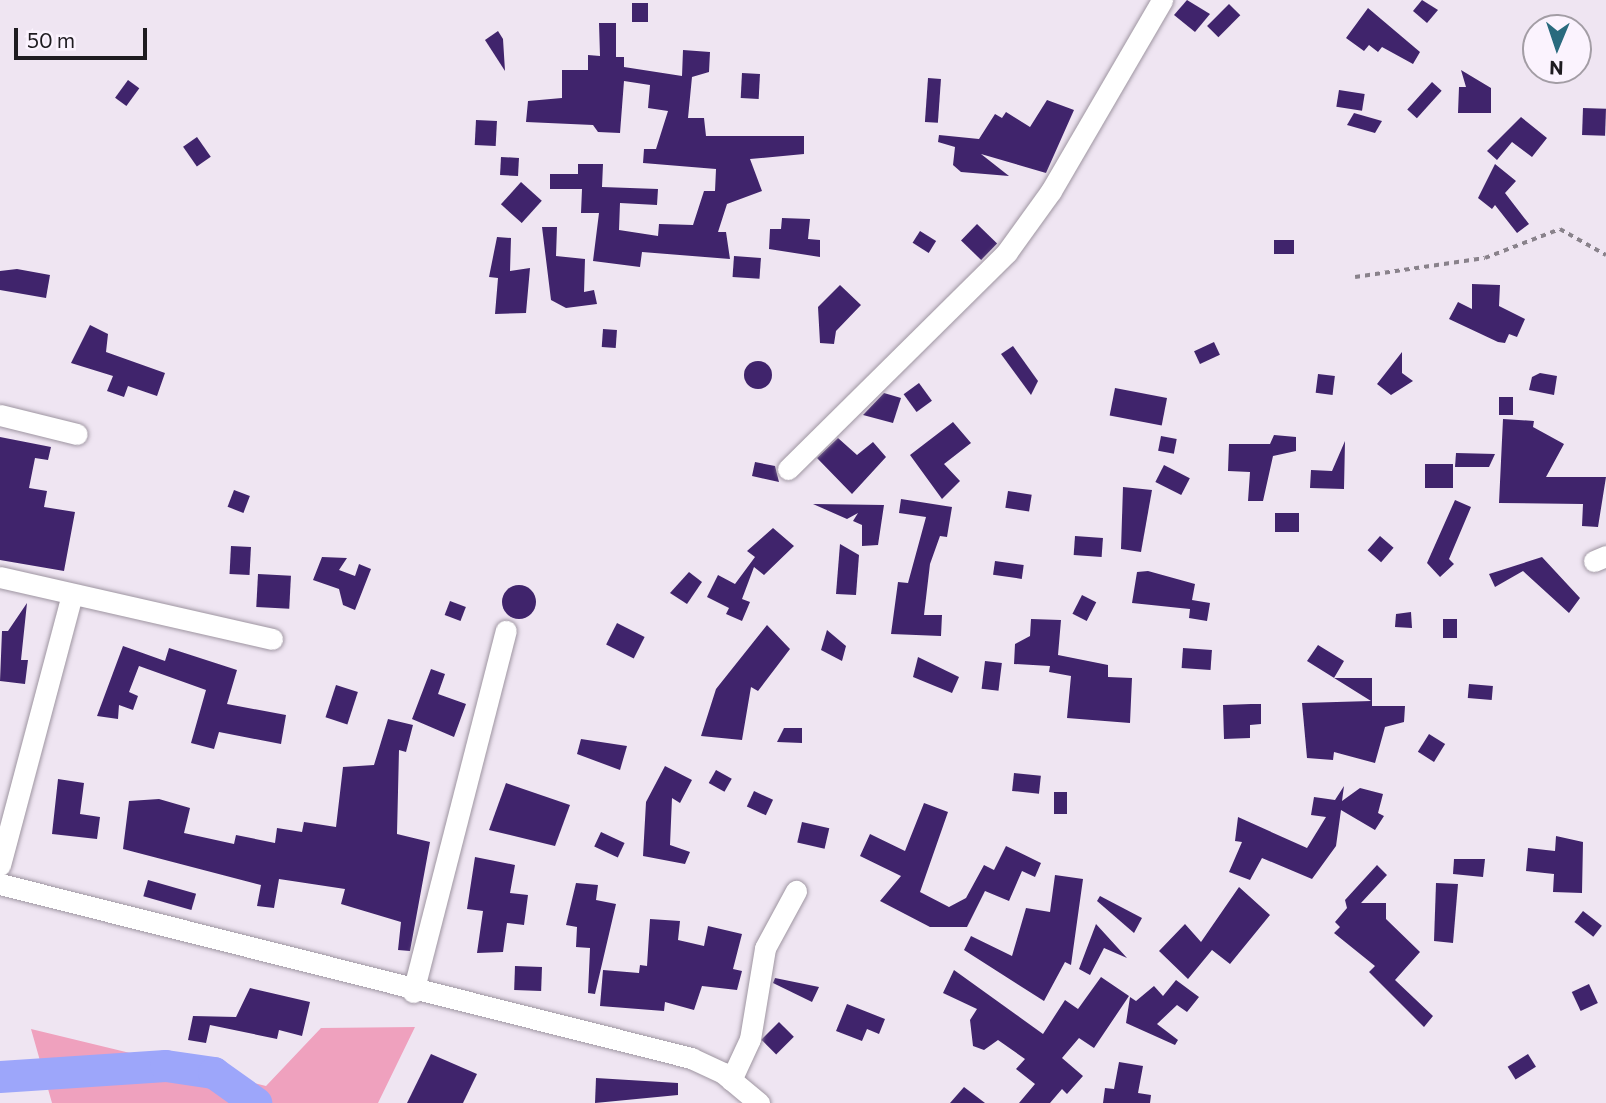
<!DOCTYPE html>
<style>
body{margin:0}
#map{position:relative;width:1606px;height:1103px;overflow:hidden;background:#efe5f2;font-family:Commissioner,sans-serif}
div>[style]{position:absolute}
[style*='--x']{left:calc(var(--x)*1px);top:calc(var(--y)*1px);width:calc(var(--w)*1px);rotate:calc(var(--a)*1deg)}
.green>*{inset:0;background:#efa1be}
.river>*{height:32px;margin:-16px;padding:0 16px;transform-origin:16px;border-radius:16px;background:#9da6fa}
.building>*{inset:0;background:#40246c;transform-origin:0 0}
.round{border-radius:50%}
.path>*{height:3.5px;margin-top:-1.75px;transform-origin:0;background:repeating-linear-gradient(90deg,#89828b 0 5px,transparent 0 10px)}
.roads{filter:drop-shadow(0 0 2px #9e95a1) drop-shadow(0 0 2px #9e95a1)}
.street>*{height:21px;margin:-10.5px;padding:0 10.5px;transform-origin:10.5px;border-radius:10.5px;background:#fff}
span{translate:-50% -50%;white-space:nowrap;text-align:center;line-height:1.15;-webkit-text-stroke:7px #fbf3fe;paint-order:stroke}
.north{position:absolute;left:1522px;top:14px;width:70px;height:70px;box-sizing:border-box;background:#fbf3fe;border:2px solid #a39da5;border-radius:50%;rotate:182deg;font-size:19px;font-weight:700;line-height:28px;text-align:center;color:#1e1b20}
.north::after{content:'';display:block;margin:auto;width:24px;height:32px;background:#296a7e;clip-path:polygon(50% 0,100% 100%,50% 72%,0 100%)}
.scale{position:absolute;left:14px;top:28px;width:133px;height:32px;box-sizing:border-box;border:4px solid #1e1b20;border-top:0;padding-left:9px;font-size:21px;line-height:24px;white-space:nowrap;color:#1e1b20;-webkit-text-stroke:5px #fbf3fe;paint-order:stroke}
</style>
<div id="map">
<div class="green">
<i style="clip-path:polygon(415px 1027px,378px 1103px,52px 1103px,31px 1029px,266px 1086px,321px 1028px)"></i>
</div>
<div class="river">
<i style="--x:0;--y:1077;--w:166;--a:-3.8"></i>
<i style="--x:166;--y:1066;--w:49;--a:8.3"></i>
<i style="--x:214;--y:1073;--w:52;--a:35.5"></i>
</div>
<div class="building">
<i style="clip-path:polygon(1187px 0,1210px 14px,1195px 32px,1174px 15px)"></i>
<i style="clip-path:polygon(1422px 0,1438px 10px,1427px 23px,1413px 11px)"></i>
<i style="left:632px;top:3px;width:16px;height:19px"></i>
<i style="left:1229px;top:4px;width:16px;height:31px;rotate:45deg"></i>
<i style="clip-path:polygon(1368px 8px,1420px 52px,1413px 64px,1382px 47px,1378px 52px,1369px 45px,1364px 51px,1346px 38px)"></i>
<i style="clip-path:polygon(599px 23px,616px 23px,616px 57px,624px 57px,624px 67px,682px 76px,683px 50px,710px 52px,709px 72px,692px 77px,688px 118px,704px 118px,706px 136px,804px 136px,804px 154px,750px 159px,762px 191px,727px 204px,718px 232px,726px 232px,730px 259px,642px 252px,640px 267px,593px 261px,599px 213px,581px 213px,582px 189px,550px 189px,550px 174px,578px 174px,578px 164px,603px 164px,602px 187px,658px 189px,657px 205px,620px 203px,619px 230px,658px 236px,659px 224px,693px 225px,704px 191px,715px 191px,716px 169px,643px 163px,644px 149px,656px 149px,668px 111px,648px 108px,650px 85px,624px 81px,620px 133px,598px 132px,593px 125px,526px 122px,528px 101px,562px 98px,562px 70px,588px 70px,588px 55px,600px 56px)"></i>
<i style="clip-path:polygon(498px 31px,503px 39px,505px 71px,485px 40px)"></i>
<i style="clip-path:polygon(1461px 70px,1491px 88px,1491px 113px,1458px 113px,1459px 87px,1466px 87px)"></i>
<i style="left:742px;top:73px;width:18px;height:25px;rotate:3deg"></i>
<i style="left:928px;top:78px;width:13px;height:44px;rotate:4deg"></i>
<i style="left:128px;top:80px;width:14px;height:22px;rotate:36deg"></i>
<i style="left:1432px;top:82px;width:13px;height:37px;rotate:42deg"></i>
<i style="left:1339px;top:90px;width:26px;height:17px;rotate:9deg"></i>
<i style="clip-path:polygon(1047px 100px,1074px 110px,1046px 173px,981px 154px,1009px 176px,961px 172px,953px 165px,955px 147px,938px 142px,939px 135px,979px 139px,995px 114px,1002px 118px,1006px 112px,1030px 127px)"></i>
<i style="left:1583px;top:108px;width:23px;height:27px;rotate:2deg"></i>
<i style="clip-path:polygon(1354px 113px,1382px 121px,1375px 133px,1347px 125px)"></i>
<i style="clip-path:polygon(1521px 117px,1547px 138px,1532px 157px,1512px 142px,1497px 160px,1487px 151px)"></i>
<i style="left:476px;top:120px;width:21px;height:25px;rotate:3deg"></i>
<i style="left:197px;top:137px;width:24px;height:17px;rotate:55deg"></i>
<i style="left:501px;top:157px;width:18px;height:18px;rotate:3deg"></i>
<i style="clip-path:polygon(1495px 164px,1516px 181px,1505px 193px,1529px 224px,1517px 233px,1495px 205px,1492px 209px,1478px 198px)"></i>
<i style="left:521px;top:182px;width:28px;height:30px;rotate:42deg"></i>
<i style="clip-path:polygon(782px 218px,810px 219px,808px 239px,820px 240px,820px 257px,769px 249px,770px 229px,781px 229px)"></i>
<i style="left:977px;top:224px;width:28px;height:23px;rotate:44deg"></i>
<i style="clip-path:polygon(542px 227px,557px 227px,556px 256px,585px 259px,584px 292px,594px 290px,597px 304px,566px 308px,551px 300px)"></i>
<i style="left:920px;top:231px;width:19px;height:14px;rotate:32deg"></i>
<i style="clip-path:polygon(497px 237px,511px 238px,510px 271px,530px 268px,526px 313px,495px 314px,498px 278px,489px 277px)"></i>
<i style="left:1274px;top:240px;width:20px;height:14px"></i>
<i style="left:734px;top:256px;width:27px;height:21px;rotate:4deg"></i>
<i style="clip-path:polygon(17px 269px,50px 275px,46px 298px,0 290px,0 271px)"></i>
<i style="clip-path:polygon(1472px 284px,1500px 285px,1499px 306px,1525px 319px,1517px 337px,1509px 334px,1505px 343px,1498px 342px,1449px 319px,1458px 302px,1472px 309px)"></i>
<i style="clip-path:polygon(840px 285px,861px 305px,836px 331px,834px 344px,820px 343px,818px 307px)"></i>
<i style="clip-path:polygon(90px 325px,108px 334px,106px 352px,165px 373px,157px 396px,128px 386px,124px 397px,107px 391px,113px 376px,71px 363px)"></i>
<i style="left:603px;top:329px;width:14px;height:18px;rotate:4deg"></i>
<i style="left:1214px;top:342px;width:14px;height:22px;rotate:65deg"></i>
<i style="clip-path:polygon(1013px 346px,1038px 381px,1031px 395px,1001px 354px)"></i>
<i style="clip-path:polygon(1402px 352px,1402px 373px,1413px 381px,1391px 395px,1377px 384px)"></i>
<i class="round" style="left:744px;top:361px;width:28px;height:28px"></i>
<i style="clip-path:polygon(1540px 373px,1557px 376px,1554px 395px,1529px 390px,1532px 377px)"></i>
<i style="left:1318px;top:374px;width:17px;height:19px;rotate:7deg"></i>
<i style="left:919px;top:383px;width:22px;height:19px;rotate:54deg"></i>
<i style="left:1115px;top:388px;width:53px;height:28px;rotate:11deg"></i>
<i style="clip-path:polygon(884px 393px,901px 398px,893px 423px,863px 415px)"></i>
<i style="left:1499px;top:397px;width:14px;height:18px"></i>
<i style="clip-path:polygon(1503px 419px,1534px 421px,1533px 427px,1564px 444px,1546px 477px,1606px 477px,1598px 527px,1582px 526px,1583px 504px,1499px 503px)"></i>
<i style="clip-path:polygon(953px 422px,971px 443px,944px 464px,960px 481px,942px 499px,910px 455px)"></i>
<i style="clip-path:polygon(1274px 435px,1296px 437px,1296px 451px,1273px 456px,1263px 501px,1248px 501px,1250px 472px,1228px 471px,1229px 444px,1270px 444px)"></i>
<i style="left:1161px;top:436px;width:16px;height:15px;rotate:11deg"></i>
<i style="clip-path:polygon(0 437px,51px 447px,48px 460px,35px 458px,29px 488px,47px 491px,44px 507px,75px 512px,64px 571px,0 560px)"></i>
<i style="clip-path:polygon(838px 438px,857px 455px,873px 442px,886px 457px,852px 494px,817px 458px)"></i>
<i style="clip-path:polygon(1345px 441px,1344px 489px,1310px 488px,1311px 470px,1332px 471px)"></i>
<i style="clip-path:polygon(1456px 453px,1495px 454px,1489px 467px,1455px 467px)"></i>
<i style="clip-path:polygon(755px 462px,775px 466px,779px 482px,752px 476px)"></i>
<i style="left:1425px;top:464px;width:28px;height:24px"></i>
<i style="left:1164px;top:465px;width:29px;height:19px;rotate:27deg"></i>
<i style="clip-path:polygon(1123px 487px,1152px 490px,1141px 552px,1121px 549px)"></i>
<i style="left:234px;top:490px;width:17px;height:18px;rotate:21deg"></i>
<i style="left:1008px;top:491px;width:24px;height:17px;rotate:9deg"></i>
<i style="clip-path:polygon(901px 499px,952px 507px,947px 537px,940px 536px,930px 564px,924px 615px,942px 615px,941px 636px,891px 634px,898px 582px,908px 583px,926px 517px,899px 513px)"></i>
<i style="clip-path:polygon(1455px 500px,1471px 507px,1449px 559px,1454px 564px,1440px 577px,1427px 563px)"></i>
<i style="clip-path:polygon(813px 504px,884px 505px,878px 545px,862px 546px,862px 525px,853px 521px,858px 513px,847px 519px)"></i>
<i style="left:1275px;top:513px;width:24px;height:19px"></i>
<i style="clip-path:polygon(773px 528px,794px 546px,764px 575px,754px 567px,742px 599px,750px 602px,742px 621px,726px 614px,729px 608px,707px 597px,718px 575px,735px 584px,755px 557px,747px 551px)"></i>
<i style="left:1075px;top:536px;width:28px;height:19px;rotate:4deg"></i>
<i style="left:1380px;top:536px;width:18px;height:19px;rotate:41deg"></i>
<i style="clip-path:polygon(840px 544px,859px 555px,856px 595px,836px 594px)"></i>
<i style="left:231px;top:546px;width:20px;height:28px;rotate:3deg"></i>
<i style="clip-path:polygon(322px 557px,347px 558px,339px 570px,355px 576px,359px 564px,371px 569px,355px 610px,343px 605px,339px 589px,313px 580px)"></i>
<i style="clip-path:polygon(1542px 557px,1580px 598px,1569px 613px,1523px 571px,1495px 587px,1489px 574px)"></i>
<i style="left:995px;top:561px;width:29px;height:14px;rotate:8deg"></i>
<i style="clip-path:polygon(1148px 571px,1195px 584px,1192px 600px,1210px 603px,1207px 621px,1189px 618px,1190px 609px,1132px 603px,1137px 572px)"></i>
<i style="clip-path:polygon(689px 572px,702px 582px,687px 604px,670px 593px)"></i>
<i style="left:258px;top:574px;width:33px;height:33px;rotate:3deg"></i>
<i class="round" style="left:502px;top:585px;width:34px;height:34px"></i>
<i style="left:1082px;top:595px;width:16px;height:21px;rotate:27deg"></i>
<i style="left:450px;top:601px;width:17px;height:15px;rotate:21deg"></i>
<i style="clip-path:polygon(27px 603px,21px 660px,28px 660px,25px 684px,0 681px,2px 631px,8px 631px)"></i>
<i style="clip-path:polygon(1411px 612px,1412px 628px,1395px 627px,1396px 614px)"></i>
<i style="clip-path:polygon(1031px 619px,1061px 620px,1058px 655px,1108px 665px,1108px 677px,1132px 678px,1130px 723px,1067px 718px,1071px 676px,1049px 672px,1050px 666px,1014px 664px,1015px 644px,1030px 636px)"></i>
<i style="left:1457px;top:619px;width:19px;height:14px;rotate:90deg"></i>
<i style="left:617px;top:623px;width:31px;height:24px;rotate:27deg"></i>
<i style="clip-path:polygon(767px 625px,790px 649px,758px 691px,751px 687px,742px 740px,701px 736px,716px 689px)"></i>
<i style="clip-path:polygon(827px 630px,846px 646px,842px 661px,821px 650px)"></i>
<i style="clip-path:polygon(1318px 645px,1344px 661px,1334px 678px,1372px 678px,1372px 706px,1405px 706px,1404px 722px,1385px 727px,1375px 763px,1334px 752px,1333px 760px,1307px 758px,1302px 703px,1371px 701px,1307px 661px)"></i>
<i style="clip-path:polygon(123px 646px,165px 661px,169px 648px,237px 670px,227px 704px,286px 715px,281px 744px,219px 732px,214px 749px,191px 743px,206px 690px,139px 666px,129px 692px,138px 696px,133px 710px,119px 705px,118px 719px,97px 716px)"></i>
<i style="left:1183px;top:648px;width:29px;height:20px;rotate:4deg"></i>
<i style="clip-path:polygon(918px 657px,959px 677px,952px 693px,913px 677px)"></i>
<i style="left:985px;top:661px;width:17px;height:28px;rotate:7deg"></i>
<i style="clip-path:polygon(431px 669px,445px 674px,438px 694px,466px 704px,454px 737px,412px 719px)"></i>
<i style="left:1469px;top:684px;width:24px;height:14px;rotate:5deg"></i>
<i style="left:336px;top:685px;width:23px;height:34px;rotate:18deg"></i>
<i style="clip-path:polygon(1251px 704px,1261px 704px,1261px 724px,1250px 725px,1250px 738px,1224px 739px,1223px 705px)"></i>
<i style="clip-path:polygon(388px 719px,413px 725px,406px 752px,399px 750px,397px 834px,430px 842px,410px 951px,398px 950px,401px 922px,341px 904px,345px 889px,279px 879px,274px 908px,257px 906px,261px 885px,123px 849px,129px 801px,159px 799px,190px 808px,184px 833px,234px 844px,236px 835px,275px 843px,277px 828px,302px 832px,304px 822px,336px 827px,343px 767px,374px 765px)"></i>
<i style="clip-path:polygon(784px 728px,802px 728px,802px 743px,777px 742px)"></i>
<i style="left:1429px;top:734px;width:19px;height:21px;rotate:32deg"></i>
<i style="clip-path:polygon(581px 739px,627px 746px,620px 770px,577px 754px)"></i>
<i style="clip-path:polygon(665px 766px,692px 780px,680px 803px,672px 798px,670px 845px,690px 852px,685px 864px,643px 856px,646px 802px)"></i>
<i style="left:716px;top:770px;width:18px;height:15px;rotate:29deg"></i>
<i style="left:1014px;top:773px;width:27px;height:18px;rotate:6deg"></i>
<i style="clip-path:polygon(58px 779px,84px 783px,80px 814px,100px 817px,97px 839px,52px 834px)"></i>
<i style="clip-path:polygon(506px 783px,570px 805px,555px 846px,489px 830px)"></i>
<i style="clip-path:polygon(1344px 786px,1342px 801px,1360px 788px,1383px 794px,1378px 813px,1384px 816px,1375px 830px,1341px 810px,1336px 846px,1312px 879px,1262px 858px,1250px 880px,1229px 872px,1242px 842px,1235px 841px,1238px 817px,1307px 848px,1326px 817px,1311px 815px,1314px 797px,1335px 800px)"></i>
<i style="left:754px;top:791px;width:21px;height:17px;rotate:25deg"></i>
<i style="left:1054px;top:792px;width:13px;height:22px"></i>
<i style="clip-path:polygon(924px 803px,948px 812px,920px 892px,949px 907px,966px 898px,984px 865px,994px 870px,1006px 846px,1041px 863px,1035px 877px,1022px 871px,1009px 901px,985px 891px,967px 927px,930px 927px,880px 901px,901px 876px,860px 856px,870px 834px,905px 851px)"></i>
<i style="left:802px;top:822px;width:28px;height:21px;rotate:13deg"></i>
<i style="left:601px;top:832px;width:26px;height:16px;rotate:25deg"></i>
<i style="clip-path:polygon(1556px 836px,1583px 842px,1582px 893px,1553px 892px,1554px 874px,1526px 871px,1528px 848px,1555px 851px)"></i>
<i style="clip-path:polygon(475px 857px,515px 865px,510px 893px,528px 895px,524px 925px,507px 923px,503px 952px,477px 953px,483px 911px,467px 909px)"></i>
<i style="clip-path:polygon(1454px 859px,1485px 859px,1483px 877px,1453px 874px)"></i>
<i style="clip-path:polygon(1377px 865px,1387px 875px,1361px 903px,1386px 903px,1386px 919px,1420px 952px,1395px 980px,1433px 1016px,1424px 1027px,1369px 972px,1375px 966px,1334px 933px,1340px 927px,1335px 922px,1347px 908px,1345px 900px)"></i>
<i style="clip-path:polygon(1055px 875px,1083px 879px,1071px 965px,1065px 962px,1044px 1001px,964px 950px,971px 936px,1012px 956px,1026px 908px,1050px 912px)"></i>
<i style="left:148px;top:880px;width:50px;height:17px;rotate:16deg"></i>
<i style="clip-path:polygon(576px 883px,598px 885px,596px 900px,616px 904px,595px 994px,588px 993px,590px 948px,576px 947px,577px 927px,566px 925px)"></i>
<i style="clip-path:polygon(1436px 883px,1458px 884px,1453px 943px,1434px 941px)"></i>
<i style="clip-path:polygon(1239px 887px,1270px 915px,1230px 964px,1212px 950px,1188px 979px,1159px 951px,1185px 924px,1201px 942px)"></i>
<i style="clip-path:polygon(1100px 896px,1142px 918px,1134px 933px,1097px 901px)"></i>
<i style="left:1583px;top:911px;width:24px;height:14px;rotate:38deg"></i>
<i style="clip-path:polygon(650px 919px,680px 921px,678px 940px,704px 946px,708px 926px,742px 934px,733px 969px,742px 971px,737px 990px,702px 986px,694px 1010px,665px 1002px,664px 1011px,600px 1006px,603px 970px,639px 973px,640px 965px,647px 966px)"></i>
<i style="clip-path:polygon(1096px 924px,1127px 958px,1104px 948px,1090px 975px,1079px 969px)"></i>
<i style="left:515px;top:966px;width:27px;height:24px;rotate:2deg"></i>
<i style="clip-path:polygon(954px 970px,1043px 1034px,1065px 1000px,1078px 1009px,1101px 977px,1129px 996px,1094px 1048px,1079px 1038px,1062px 1058px,1083px 1076px,1067px 1094px,1062px 1089px,1050px 1103px,1019px 1103px,1035px 1084px,1016px 1069px,1025px 1059px,998px 1040px,984px 1050px,973px 1046px,970px 1020px,977px 1009px,943px 993px)"></i>
<i style="clip-path:polygon(775px 978px,819px 987px,812px 1002px,773px 983px)"></i>
<i style="clip-path:polygon(1176px 980px,1199px 997px,1187px 1012px,1177px 1005px,1157px 1024px,1178px 1040px,1175px 1045px,1126px 1023px,1130px 997px,1136px 1001px,1154px 986px,1163px 996px)"></i>
<i style="left:1589px;top:984px;width:21px;height:19px;rotate:65deg"></i>
<i style="clip-path:polygon(250px 988px,310px 1002px,302px 1036px,279px 1030px,277px 1039px,210px 1025px,206px 1043px,188px 1040px,193px 1016px,236px 1017px)"></i>
<i style="clip-path:polygon(847px 1004px,885px 1019px,879px 1034px,867px 1029px,862px 1041px,836px 1031px)"></i>
<i style="left:779px;top:1022px;width:21px;height:25px;rotate:45deg"></i>
<i style="clip-path:polygon(431px 1054px,477px 1074px,463px 1103px,407px 1103px)"></i>
<i style="left:1528px;top:1054px;width:15px;height:24px;rotate:58deg"></i>
<i style="clip-path:polygon(1119px 1062px,1143px 1066px,1138px 1093px,1151px 1095px,1150px 1103px,1103px 1103px,1105px 1088px,1114px 1089px)"></i>
<i style="clip-path:polygon(596px 1078px,678px 1083px,678px 1095px,595px 1103px)"></i>
<i style="clip-path:polygon(964px 1087px,985px 1103px,950px 1103px)"></i>
</div>
<div class="path">
<i style="--x:1355;--y:277;--w:131;--a:-8.3"></i>
<i style="--x:1485;--y:258;--w:80;--a:-21.1"></i>
<i style="--x:1560;--y:229;--w:53;--a:29.5"></i>
</div>
<div class="roads">
<div class="street">
<i style="--x:0;--y:415;--w:79;--a:13.9"></i>
<i style="--x:788;--y:469;--w:308;--a:-44.7"></i>
<i style="--x:1007;--y:252;--w:75;--a:-54.2"></i>
<i style="--x:1051;--y:191;--w:221;--a:-59.8"></i>
<i style="--x:1594;--y:561;--w:13;--a:-23"></i>
<i style="--x:0;--y:577;--w:279;--a:12.8"></i>
<i style="--x:0;--y:865;--w:279;--a:-75.1"></i>
<i style="--x:0;--y:884;--w:713;--a:14.13"></i>
<i style="--x:691;--y:1058;--w:35;--a:25"></i>
<i style="--x:723;--y:1073;--w:47;--a:39.8"></i>
<i style="--x:413;--y:992;--w:373;--a:-75.6"></i>
<i style="--x:731;--y:1080;--w:45;--a:-65.1"></i>
<i style="--x:750;--y:1039;--w:92;--a:-80.6"></i>
<i style="--x:765;--y:948;--w:65;--a:-61.5"></i>
</div>
</div>
<div class="north">N</div>
<div class="scale">50 m</div>
</div>
